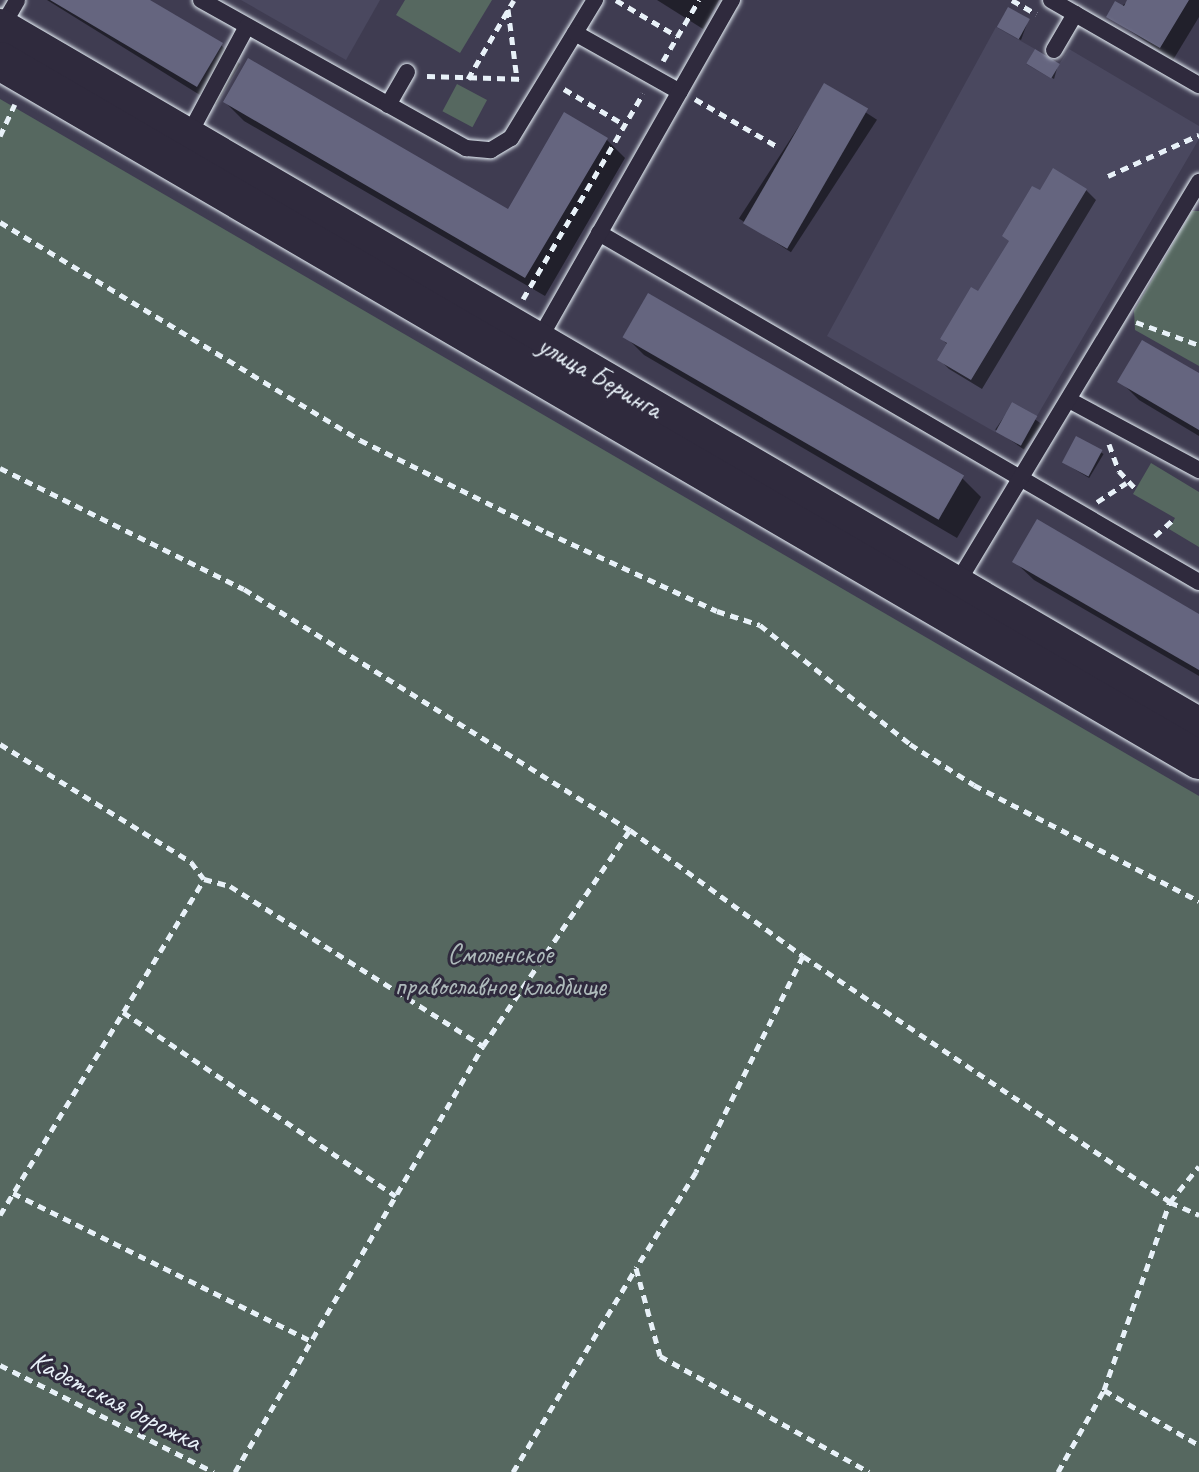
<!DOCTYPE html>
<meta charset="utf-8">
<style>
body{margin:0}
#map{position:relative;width:1199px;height:1472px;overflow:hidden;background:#3f3c51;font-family:Caveat,sans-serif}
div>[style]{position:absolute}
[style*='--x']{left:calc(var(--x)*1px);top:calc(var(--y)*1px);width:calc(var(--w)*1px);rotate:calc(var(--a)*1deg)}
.built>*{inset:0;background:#4a485f}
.green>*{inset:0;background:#566860;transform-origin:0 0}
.shadow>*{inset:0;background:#0007;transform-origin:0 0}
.building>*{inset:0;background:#65657f;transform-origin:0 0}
.path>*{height:5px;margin-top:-2.5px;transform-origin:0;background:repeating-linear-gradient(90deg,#e8f1f8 0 8px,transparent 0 14px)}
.roads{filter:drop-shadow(0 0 2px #e8f1f8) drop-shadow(0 0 2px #e8f1f8)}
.service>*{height:16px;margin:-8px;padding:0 8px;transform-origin:8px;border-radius:8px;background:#2f2a3d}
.tertiary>*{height:38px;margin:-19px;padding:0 19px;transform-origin:19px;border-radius:19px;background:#2f2a3d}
span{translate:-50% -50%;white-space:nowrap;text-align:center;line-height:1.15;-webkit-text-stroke:6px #2f2a3d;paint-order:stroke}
.street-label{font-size:28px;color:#e8f1f8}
.park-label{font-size:28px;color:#aebabb}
</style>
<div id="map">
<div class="built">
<i style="clip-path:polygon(241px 0,380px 0,346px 60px)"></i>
<i style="clip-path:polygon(996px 27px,1035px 49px,1026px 64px,1050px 78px,1069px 49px,1199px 126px,1199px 139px,1037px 416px,1012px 402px,995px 432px,827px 336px)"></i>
</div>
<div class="green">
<i style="clip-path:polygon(405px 0,492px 0,460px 53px,396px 15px)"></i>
<i style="left:457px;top:84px;width:34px;height:31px;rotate:28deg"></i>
<i style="clip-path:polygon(0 99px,1199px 796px,1199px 1472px,0 1472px)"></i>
<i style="clip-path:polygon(1192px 211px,1199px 211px,1199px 366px,1135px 330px,1134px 311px)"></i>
<i style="clip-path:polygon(1151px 463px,1199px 492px,1199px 547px,1169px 529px,1175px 518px,1133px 494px)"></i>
</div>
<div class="shadow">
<i style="clip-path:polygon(47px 0,145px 0,221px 45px,240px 64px,216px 105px)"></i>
<i style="clip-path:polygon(657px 0,719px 0,703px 29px)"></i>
<i style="clip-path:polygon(1130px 0,1199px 0,1199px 17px,1173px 60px,1108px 16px)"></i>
<i style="clip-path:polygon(1028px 21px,1021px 40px,1001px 29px)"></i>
<i style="clip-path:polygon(1058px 65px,1054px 79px,1031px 66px)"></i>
<i style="left:825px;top:86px;width:62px;height:158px;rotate:33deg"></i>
<i style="clip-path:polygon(225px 102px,508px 212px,606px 139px,625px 158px,545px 296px,244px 121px)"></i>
<i style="clip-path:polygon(1086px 190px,1096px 200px,982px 389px,949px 369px,939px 359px,948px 345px,942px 339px,979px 294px,1040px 192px)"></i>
<i style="clip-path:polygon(625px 336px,962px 478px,981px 497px,957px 538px,644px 355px)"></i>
<i style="clip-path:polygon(1199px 376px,1199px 436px,1139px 400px,1120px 381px)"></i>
<i style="left:1013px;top:404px;width:35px;height:31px;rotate:35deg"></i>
<i style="left:1077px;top:438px;width:31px;height:28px;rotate:31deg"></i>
<i style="clip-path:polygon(1015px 562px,1199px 616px,1199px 676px,1034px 580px)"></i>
</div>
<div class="building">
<i style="clip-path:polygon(50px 0,150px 0,223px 43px,197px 87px)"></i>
<i style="clip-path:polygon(1127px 0,1189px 0,1160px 48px,1106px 17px,1115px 1px,1124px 6px)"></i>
<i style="left:1008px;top:7px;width:25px;height:23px;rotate:29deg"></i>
<i style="left:1035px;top:49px;width:29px;height:17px;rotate:31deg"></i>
<i style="clip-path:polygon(248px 58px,508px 209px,564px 112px,608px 138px,525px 278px,223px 102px)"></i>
<i style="left:824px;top:83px;width:51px;height:162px;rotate:30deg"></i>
<i style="clip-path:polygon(1053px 168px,1087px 189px,971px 380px,937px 360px,947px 343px,940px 339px,971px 287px,978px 291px,1009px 241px,1002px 236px,1032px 186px,1040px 190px)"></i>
<i style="left:648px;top:293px;width:365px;height:51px;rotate:30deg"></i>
<i style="clip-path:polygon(1142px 340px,1199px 373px,1199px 430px,1117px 382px)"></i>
<i style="left:1012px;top:402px;width:29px;height:34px;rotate:29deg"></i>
<i style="left:1076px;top:436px;width:30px;height:30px;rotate:28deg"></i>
<i style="clip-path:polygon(1037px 519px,1199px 614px,1199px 670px,1012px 562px)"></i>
</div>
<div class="path">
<i style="--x:616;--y:0;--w:71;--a:30.5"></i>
<i style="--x:1012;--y:0;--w:28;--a:30"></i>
<i style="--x:508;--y:9;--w:71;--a:82.7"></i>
<i style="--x:663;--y:61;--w:71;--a:-59.5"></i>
<i style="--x:427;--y:76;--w:97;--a:1.8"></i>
<i style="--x:468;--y:79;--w:91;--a:-59.8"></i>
<i style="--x:564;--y:89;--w:71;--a:30.5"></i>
<i style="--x:695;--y:99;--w:96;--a:30"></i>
<i style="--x:0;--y:136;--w:35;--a:-65"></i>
<i style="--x:1108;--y:176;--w:100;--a:-24.3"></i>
<i style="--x:0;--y:222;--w:421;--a:31.2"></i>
<i style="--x:360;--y:440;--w:208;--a:26.3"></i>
<i style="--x:546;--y:532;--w:188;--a:24.8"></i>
<i style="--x:717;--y:611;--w:45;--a:18"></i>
<i style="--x:760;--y:625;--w:191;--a:38.4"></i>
<i style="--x:910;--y:744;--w:76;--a:32.6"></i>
<i style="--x:974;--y:785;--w:253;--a:27.3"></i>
<i style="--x:523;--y:299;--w:238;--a:-59.7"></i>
<i style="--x:1136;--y:322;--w:67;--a:20.1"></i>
<i style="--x:1109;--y:444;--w:29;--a:70"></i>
<i style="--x:1119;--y:471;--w:25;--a:47"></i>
<i style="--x:0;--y:468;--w:272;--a:26.4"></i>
<i style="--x:244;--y:589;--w:455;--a:32"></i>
<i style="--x:630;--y:830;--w:214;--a:36.1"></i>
<i style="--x:803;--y:956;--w:442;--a:33.8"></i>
<i style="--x:1170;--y:1202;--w:32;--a:24"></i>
<i style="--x:1097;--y:502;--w:35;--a:-33"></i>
<i style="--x:1155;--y:536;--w:27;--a:-42"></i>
<i style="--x:0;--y:744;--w:225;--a:31.7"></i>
<i style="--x:191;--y:862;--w:21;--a:53"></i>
<i style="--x:803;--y:956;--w:241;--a:116.4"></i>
<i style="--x:696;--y:1172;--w:113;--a:122"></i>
<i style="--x:636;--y:1268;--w:91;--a:74.7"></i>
<i style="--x:660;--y:1356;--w:239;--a:29"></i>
<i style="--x:123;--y:1012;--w:329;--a:34"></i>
<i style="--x:13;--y:1193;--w:333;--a:26.4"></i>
<i style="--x:0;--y:1215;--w:393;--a:-58.7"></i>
<i style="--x:204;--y:879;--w:27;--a:15"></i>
<i style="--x:230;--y:886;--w:299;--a:32.3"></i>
<i style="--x:0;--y:1365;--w:239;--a:26.6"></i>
<i style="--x:1104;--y:1390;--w:110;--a:30.1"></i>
<i style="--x:235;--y:1472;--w:493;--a:-59.8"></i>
<i style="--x:483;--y:1046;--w:261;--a:-55.8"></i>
<i style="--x:513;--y:1472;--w:238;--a:-58.9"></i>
<i style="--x:1058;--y:1472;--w:94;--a:-60.7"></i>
<i style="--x:1104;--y:1390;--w:199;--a:-70.7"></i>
<i style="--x:1170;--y:1202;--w:46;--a:-51.1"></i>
</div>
<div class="roads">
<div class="service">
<i style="--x:201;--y:0;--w:304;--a:29.2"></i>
<i style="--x:466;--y:148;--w:25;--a:5"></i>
<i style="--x:491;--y:150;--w:23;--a:-31"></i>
<i style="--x:511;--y:138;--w:162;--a:-58.7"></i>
<i style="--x:1051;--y:0;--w:171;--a:29.9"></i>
<i style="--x:0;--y:30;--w:34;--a:-60"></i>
<i style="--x:575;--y:33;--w:120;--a:29.3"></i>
<i style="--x:1054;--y:50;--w:42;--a:-59.7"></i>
<i style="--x:388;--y:105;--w:38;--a:-60"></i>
<i style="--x:186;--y:140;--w:129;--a:-61.8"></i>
<i style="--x:599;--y:233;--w:694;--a:30.19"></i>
<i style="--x:537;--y:343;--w:395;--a:-60.4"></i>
<i style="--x:1069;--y:400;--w:148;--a:28.3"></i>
<i style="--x:956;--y:585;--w:471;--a:-58.9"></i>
</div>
<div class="tertiary">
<i style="--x:0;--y:28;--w:1388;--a:30.24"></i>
<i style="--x:0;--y:61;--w:1388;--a:30.24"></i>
</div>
</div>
<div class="street-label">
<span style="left:600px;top:377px;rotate:30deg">улица Беринга</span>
<span style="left:116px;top:1401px;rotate:27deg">Кадетская дорожка</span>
</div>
<div class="park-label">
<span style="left:500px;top:970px">Смоленское<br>православное кладбище</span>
</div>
</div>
